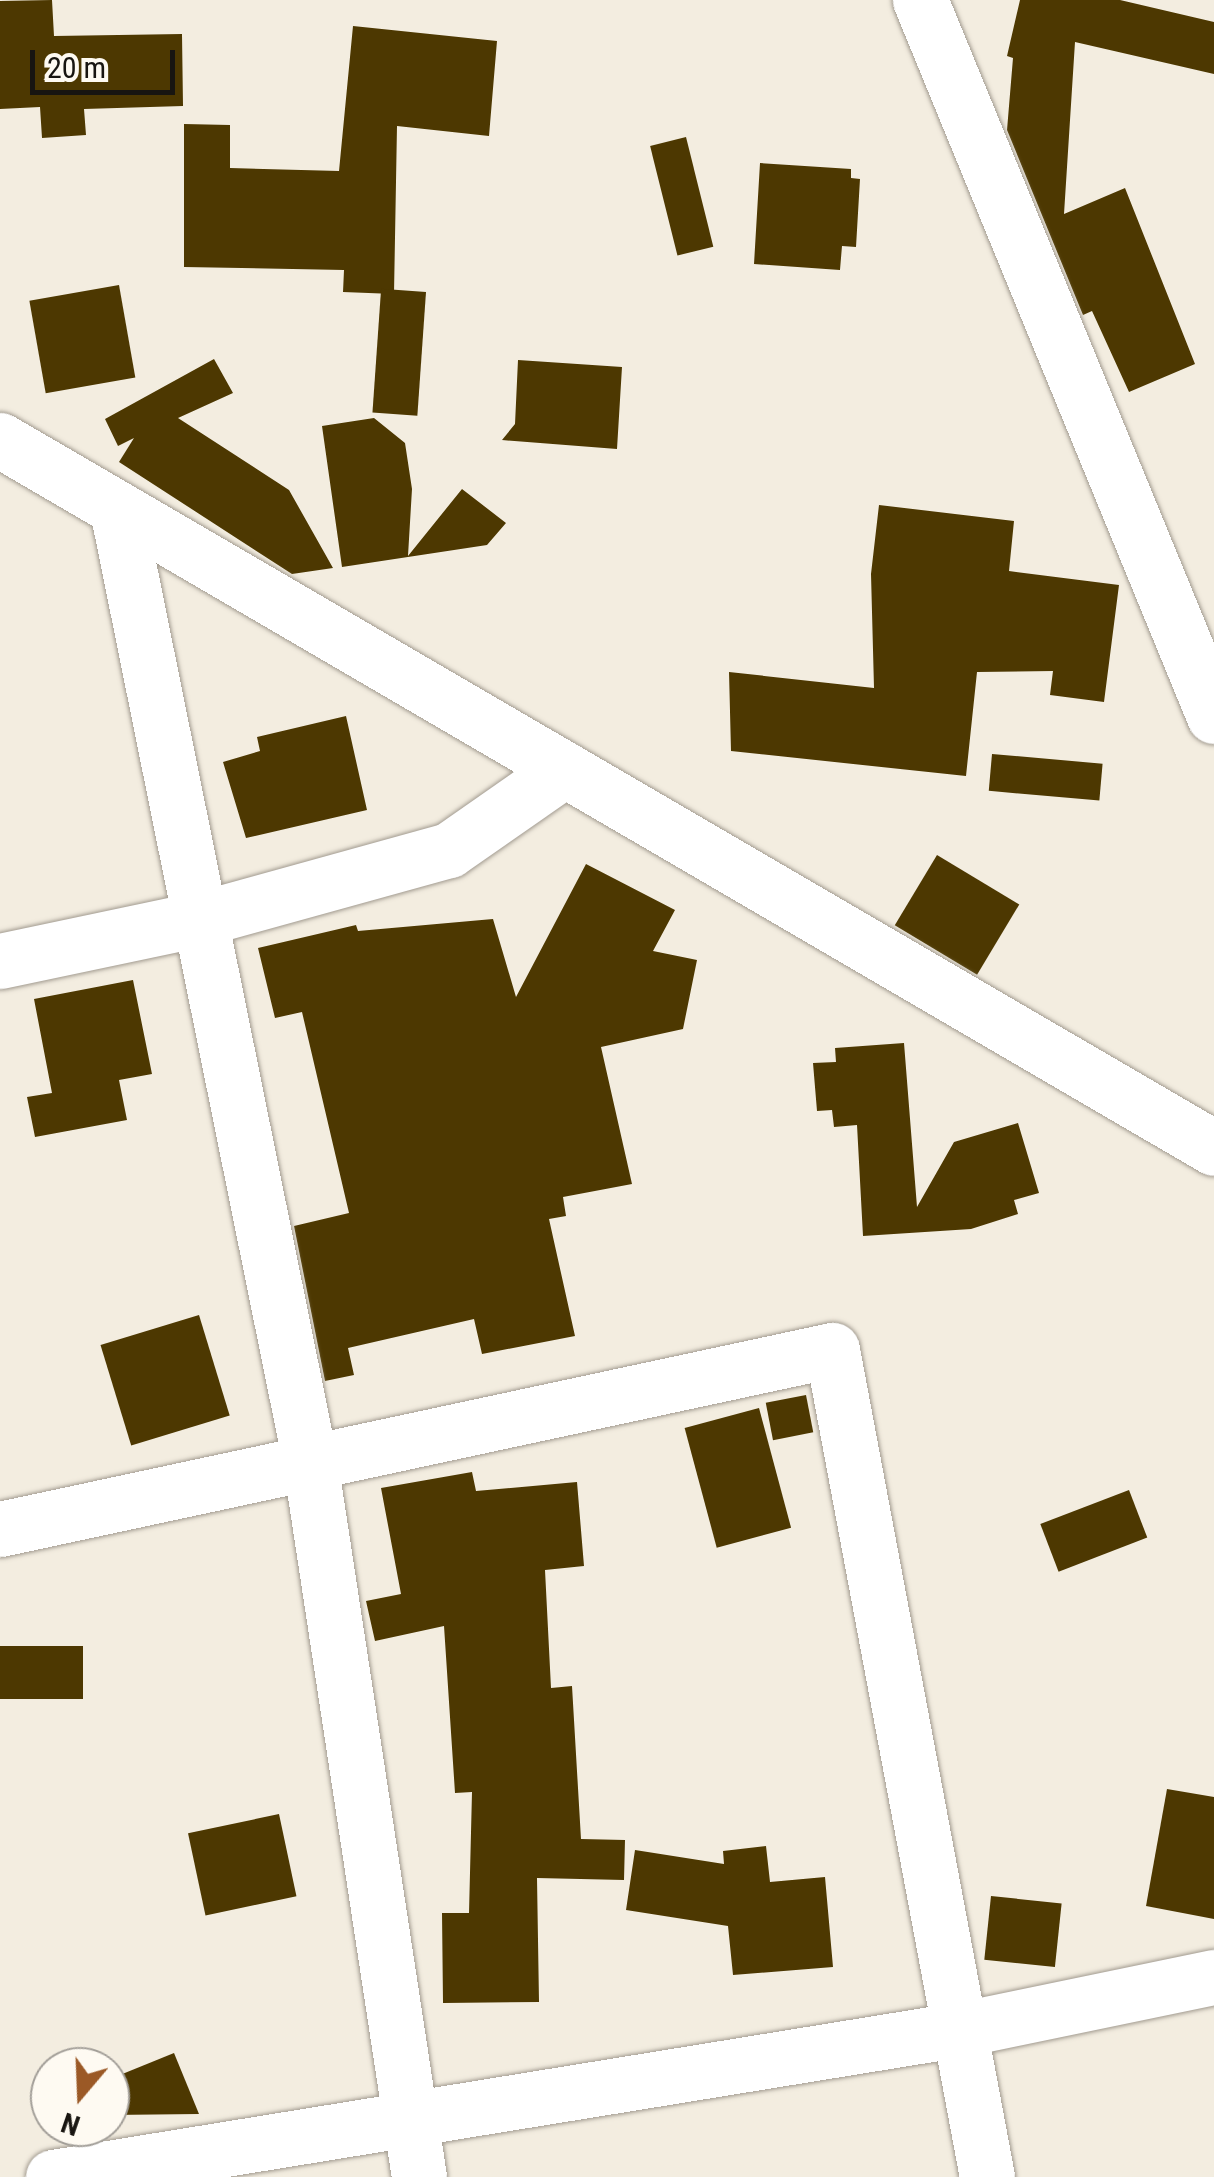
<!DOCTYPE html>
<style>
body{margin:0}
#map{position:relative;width:1214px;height:2177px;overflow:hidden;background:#f3ede0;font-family:"Roboto Condensed",sans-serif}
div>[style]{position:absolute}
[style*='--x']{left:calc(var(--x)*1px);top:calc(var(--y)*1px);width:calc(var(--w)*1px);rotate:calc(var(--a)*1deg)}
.building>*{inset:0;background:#4d3801;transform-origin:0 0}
.roads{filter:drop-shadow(0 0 2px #a29b90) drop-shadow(0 0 2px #a29b90)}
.minor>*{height:55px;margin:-27.5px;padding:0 27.5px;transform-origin:27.5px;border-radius:27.5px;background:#fff}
span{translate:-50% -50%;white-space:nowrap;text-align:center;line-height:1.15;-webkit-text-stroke:10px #fefaf2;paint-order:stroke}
.north{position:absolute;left:30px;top:2047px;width:100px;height:100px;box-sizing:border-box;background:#fefaf2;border:2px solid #a29e98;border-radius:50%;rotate:199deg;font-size:28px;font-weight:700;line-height:40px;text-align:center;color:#181511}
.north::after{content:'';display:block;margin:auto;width:35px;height:45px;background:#9b5926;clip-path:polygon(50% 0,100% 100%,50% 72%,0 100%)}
.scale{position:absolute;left:30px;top:50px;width:145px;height:45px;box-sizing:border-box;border:5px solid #181511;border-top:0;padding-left:12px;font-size:30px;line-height:35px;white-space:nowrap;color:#181511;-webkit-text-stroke:8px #fefaf2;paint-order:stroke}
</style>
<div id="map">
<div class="building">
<i style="clip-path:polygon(52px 0,54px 36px,182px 34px,183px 106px,84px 109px,86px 135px,42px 138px,40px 107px,0 109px,0 1px)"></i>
<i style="clip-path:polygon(1020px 0,1120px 0,1214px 22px,1214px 74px,1075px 42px,1064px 214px,1125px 188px,1195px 364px,1129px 392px,1092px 311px,1083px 315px,1007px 130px,1013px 58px,1007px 56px)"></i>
<i style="clip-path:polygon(353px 26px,497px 41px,489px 136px,397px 126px,394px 294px,343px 292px,344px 270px,184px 267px,184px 124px,230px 125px,230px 168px,339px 171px)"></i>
<i style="left:686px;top:137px;width:113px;height:37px;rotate:76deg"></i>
<i style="clip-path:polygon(760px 163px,851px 169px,851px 178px,860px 179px,856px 247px,842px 246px,840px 270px,754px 264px)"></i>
<i style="left:119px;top:285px;width:94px;height:91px;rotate:80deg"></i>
<i style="left:426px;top:292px;width:124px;height:45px;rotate:94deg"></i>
<i style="clip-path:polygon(214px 359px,233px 393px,178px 418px,289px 490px,333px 568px,292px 574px,119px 462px,134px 438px,118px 446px,105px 419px)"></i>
<i style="clip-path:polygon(518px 360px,622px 367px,617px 449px,502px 440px,515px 424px)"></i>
<i style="clip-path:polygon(374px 418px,405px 443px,412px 489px,408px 556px,462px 489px,506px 523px,487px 545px,342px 567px,322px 426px)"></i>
<i style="clip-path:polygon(879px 505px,1014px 521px,1009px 571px,1119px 585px,1104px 702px,1050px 695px,1053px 671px,977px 672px,966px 776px,731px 751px,729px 672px,874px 688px,871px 574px)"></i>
<i style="clip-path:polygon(346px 716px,367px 810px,246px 838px,223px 762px,260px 751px,257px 737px)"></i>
<i style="left:992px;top:754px;width:111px;height:37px;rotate:5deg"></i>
<i style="left:937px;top:855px;width:96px;height:82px;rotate:31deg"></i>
<i style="clip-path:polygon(586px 864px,675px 910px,653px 951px,697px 960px,683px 1029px,601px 1047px,632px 1184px,563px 1197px,566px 1216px,549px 1219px,575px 1336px,482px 1354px,474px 1319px,348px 1348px,354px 1375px,325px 1381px,294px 1226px,349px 1213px,302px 1012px,275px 1018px,258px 948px,356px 925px,358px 931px,493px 919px,516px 997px)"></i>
<i style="clip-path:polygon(133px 980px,152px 1074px,119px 1080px,127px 1120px,35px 1137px,27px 1097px,52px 1093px,34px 999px)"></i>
<i style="clip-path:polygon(904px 1043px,917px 1207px,954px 1142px,1018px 1123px,1039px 1193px,1014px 1200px,1018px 1214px,971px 1229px,863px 1236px,857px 1125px,834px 1127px,832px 1110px,817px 1111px,813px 1063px,836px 1062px,835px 1048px)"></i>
<i style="left:199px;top:1315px;width:105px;height:103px;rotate:73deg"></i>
<i style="left:806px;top:1395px;width:38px;height:41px;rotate:79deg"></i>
<i style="left:759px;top:1408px;width:124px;height:77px;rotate:75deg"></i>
<i style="clip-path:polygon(472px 1472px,476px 1491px,577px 1482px,584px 1566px,545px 1570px,551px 1688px,572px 1686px,581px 1839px,625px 1840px,624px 1880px,537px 1878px,539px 2002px,443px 2003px,442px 1913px,469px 1913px,472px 1792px,455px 1793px,444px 1626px,375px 1641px,366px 1601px,401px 1594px,381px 1488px)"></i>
<i style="left:1129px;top:1490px;width:51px;height:95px;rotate:69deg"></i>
<i style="left:0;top:1646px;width:83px;height:53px"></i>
<i style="clip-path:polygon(1167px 1789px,1214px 1797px,1214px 1919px,1146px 1906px)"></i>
<i style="left:279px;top:1814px;width:84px;height:93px;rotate:78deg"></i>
<i style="clip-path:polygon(766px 1846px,770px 1882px,825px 1877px,833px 1967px,733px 1975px,728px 1926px,626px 1910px,635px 1850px,724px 1864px,723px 1851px)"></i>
<i style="left:991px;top:1896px;width:71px;height:64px;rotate:6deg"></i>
<i style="clip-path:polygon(174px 2053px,199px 2114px,110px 2115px,110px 2079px)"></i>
</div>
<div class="roads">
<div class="minor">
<i style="--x:920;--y:0;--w:774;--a:67.68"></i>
<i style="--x:0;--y:440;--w:1405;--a:30.25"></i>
<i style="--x:117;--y:509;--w:972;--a:78.55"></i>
<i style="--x:310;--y:1462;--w:723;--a:81.33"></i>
<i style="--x:0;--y:961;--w:204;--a:-11.9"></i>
<i style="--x:200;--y:919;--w:258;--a:-15.5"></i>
<i style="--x:449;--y:850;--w:141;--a:-34.9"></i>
<i style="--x:0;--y:1529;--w:851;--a:-12.14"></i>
<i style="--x:832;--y:1350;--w:841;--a:79.38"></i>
<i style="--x:53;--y:2177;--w:921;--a:-9.25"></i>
<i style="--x:962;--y:2029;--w:257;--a:-11.7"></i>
</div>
</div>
<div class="north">N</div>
<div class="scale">20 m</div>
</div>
